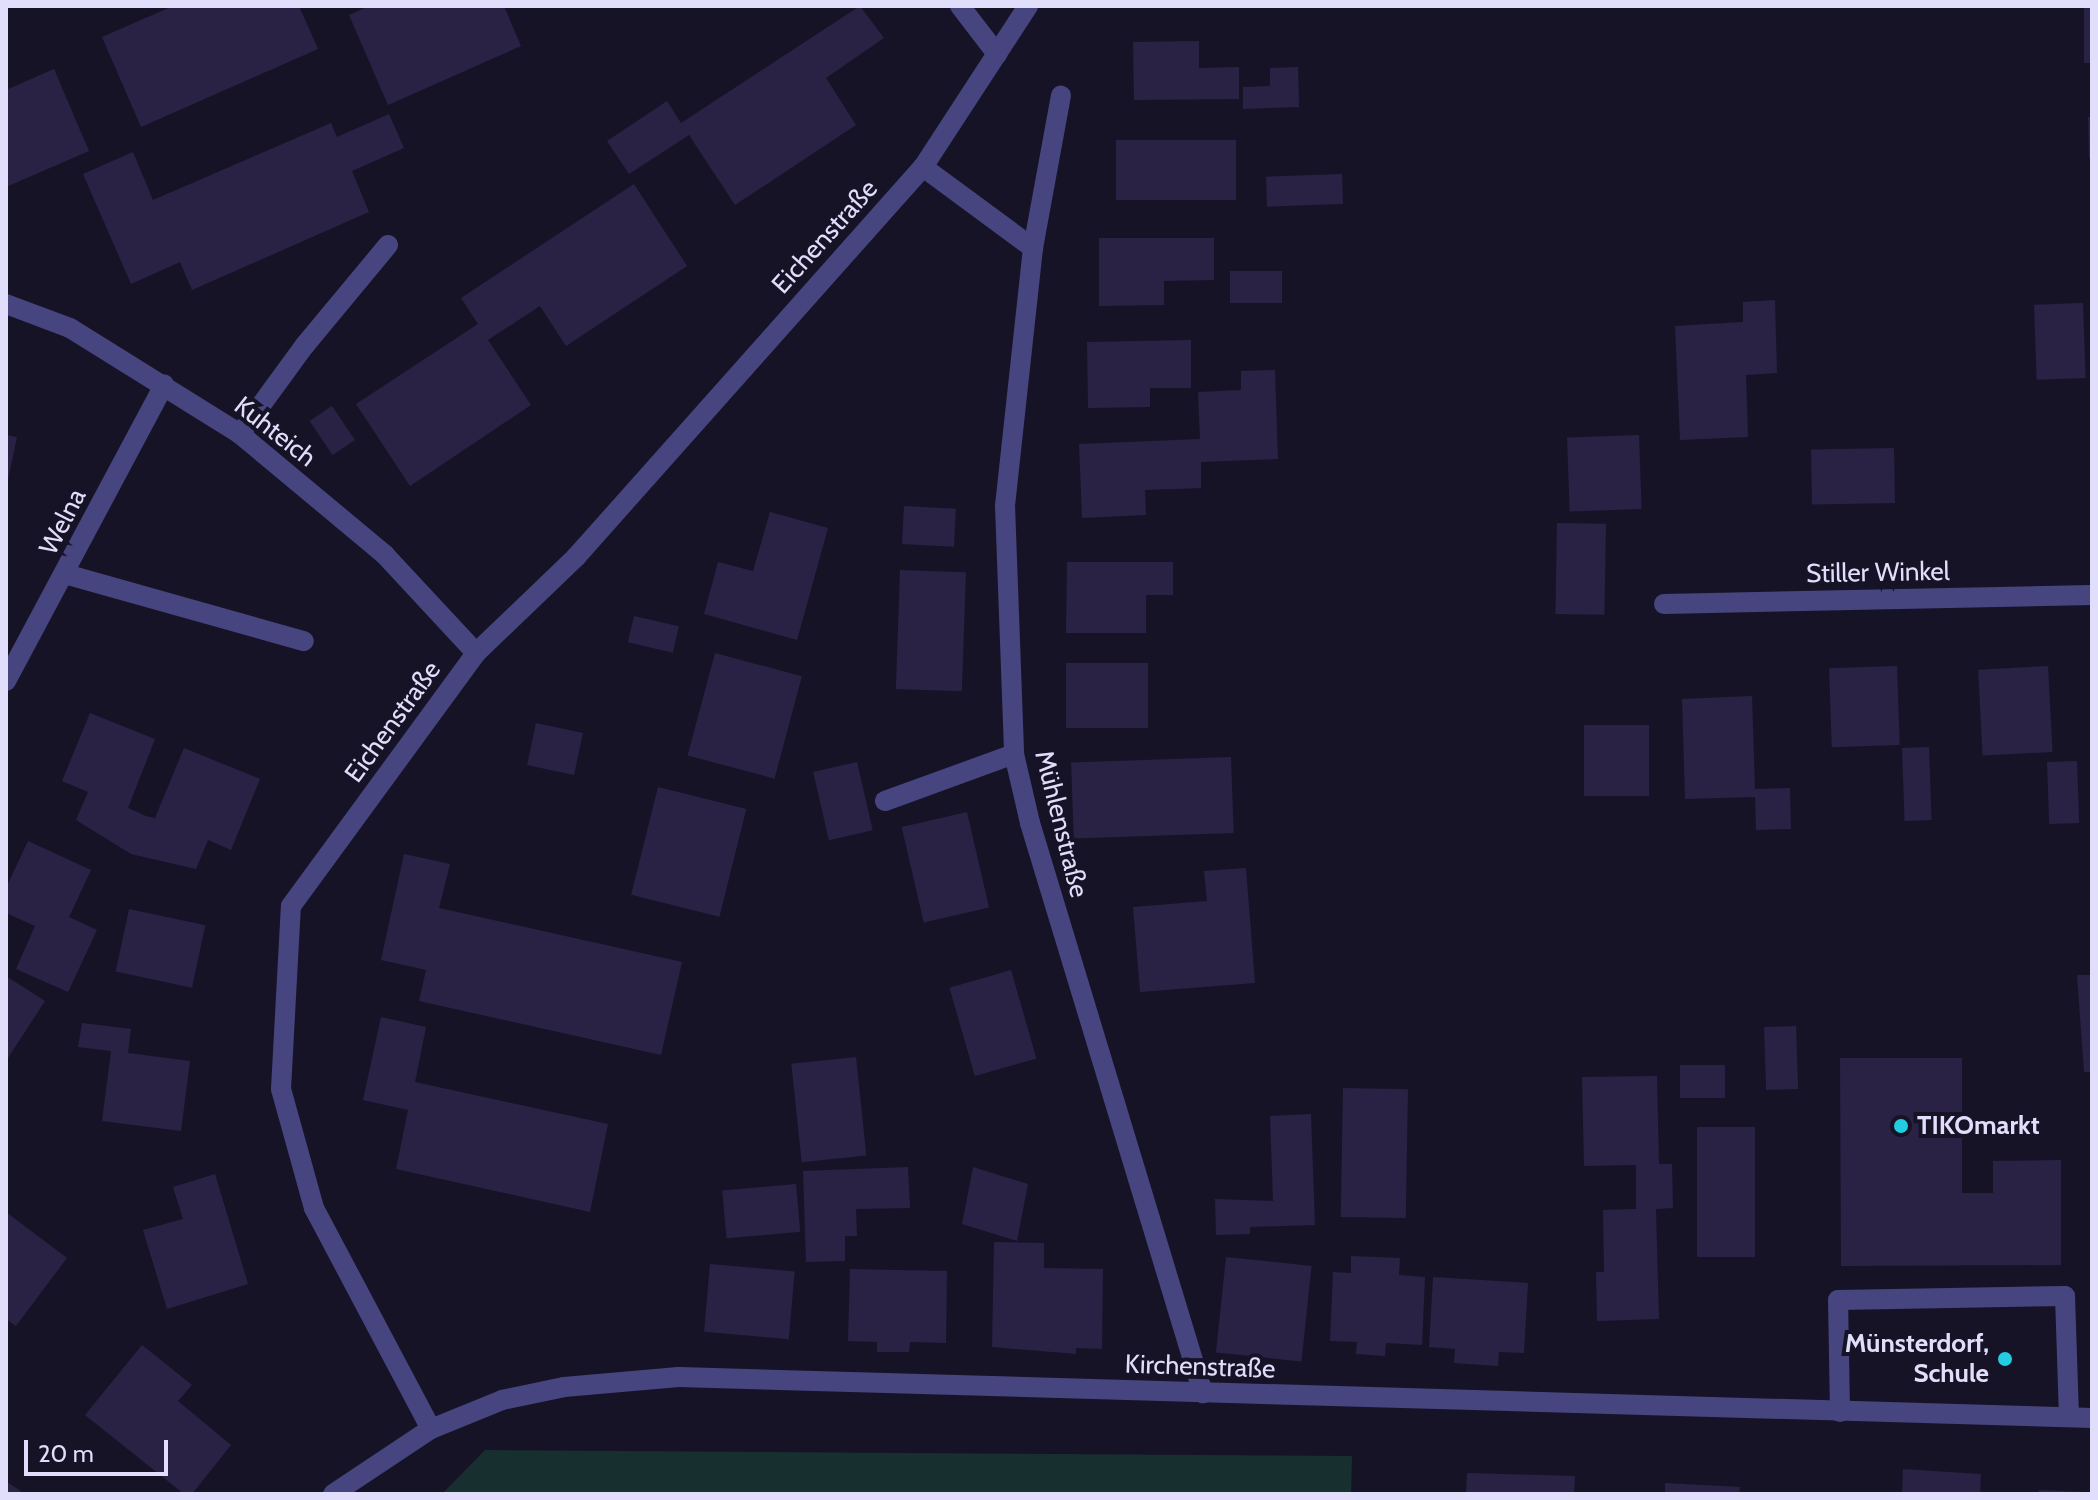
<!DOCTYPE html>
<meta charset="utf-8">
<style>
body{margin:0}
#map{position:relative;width:2098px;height:1500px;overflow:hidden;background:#171327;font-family:Cabin,sans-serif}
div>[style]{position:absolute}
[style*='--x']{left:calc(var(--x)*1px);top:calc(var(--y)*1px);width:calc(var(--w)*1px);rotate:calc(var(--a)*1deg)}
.green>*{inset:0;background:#17302f}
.building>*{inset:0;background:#292245;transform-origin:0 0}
.service>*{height:20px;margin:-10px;padding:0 10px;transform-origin:10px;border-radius:10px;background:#474580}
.minor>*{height:20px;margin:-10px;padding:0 10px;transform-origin:10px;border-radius:10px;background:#474580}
.tertiary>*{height:20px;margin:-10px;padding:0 10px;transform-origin:10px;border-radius:10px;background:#474580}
.dots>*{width:22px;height:22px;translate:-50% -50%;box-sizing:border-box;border:4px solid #171327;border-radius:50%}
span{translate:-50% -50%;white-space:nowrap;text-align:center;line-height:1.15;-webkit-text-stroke:8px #171327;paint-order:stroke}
.street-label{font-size:26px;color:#e1defb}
.poi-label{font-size:26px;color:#e1defb;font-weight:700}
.left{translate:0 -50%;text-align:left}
.right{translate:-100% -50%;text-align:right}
.frame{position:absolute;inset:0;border:8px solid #e1defb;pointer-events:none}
.scale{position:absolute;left:24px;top:1440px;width:144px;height:36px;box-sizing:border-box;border:4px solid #e1defb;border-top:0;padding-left:10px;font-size:24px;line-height:28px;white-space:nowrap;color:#e1defb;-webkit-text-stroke:6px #171327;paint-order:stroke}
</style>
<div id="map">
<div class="green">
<i style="clip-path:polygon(485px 1450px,1352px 1456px,1351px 1494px,442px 1494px)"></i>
</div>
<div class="building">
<i style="clip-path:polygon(173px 6px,299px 6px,318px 49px,141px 127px,102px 37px)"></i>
<i style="clip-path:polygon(369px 6px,504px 6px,521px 46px,388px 105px,349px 15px)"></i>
<i style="clip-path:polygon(860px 6px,884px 38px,826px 78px,856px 125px,735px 205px,689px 135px,629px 174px,607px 141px,667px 101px,681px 123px)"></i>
<i style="left:2084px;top:6px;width:8px;height:57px"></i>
<i style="clip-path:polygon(1199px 41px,1199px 68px,1239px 67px,1239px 99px,1134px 100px,1133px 42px)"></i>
<i style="clip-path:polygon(1298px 67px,1299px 107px,1243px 109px,1243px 87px,1270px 86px,1270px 68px)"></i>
<i style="clip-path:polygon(54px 69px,89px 151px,6px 187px,6px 90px)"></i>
<i style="clip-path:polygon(389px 114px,404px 148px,352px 171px,369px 212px,192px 290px,180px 262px,131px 284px,83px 174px,133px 152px,153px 200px,331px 123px,337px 137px)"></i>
<i style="clip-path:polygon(2088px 117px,2092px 117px,2092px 158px,2089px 158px)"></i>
<i style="left:1236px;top:140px;width:60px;height:120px;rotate:90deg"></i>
<i style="left:1342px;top:174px;width:30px;height:76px;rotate:88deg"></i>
<i style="clip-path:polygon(634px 184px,687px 266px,566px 346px,540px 306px,488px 340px,531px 405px,410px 486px,356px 404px,478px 324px,461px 298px)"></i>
<i style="clip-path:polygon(1099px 238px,1214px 238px,1214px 280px,1164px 281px,1164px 305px,1099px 306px)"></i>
<i style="left:1282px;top:271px;width:32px;height:52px;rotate:90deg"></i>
<i style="clip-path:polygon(1775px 300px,1777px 373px,1746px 375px,1748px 437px,1680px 440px,1675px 326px,1743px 322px,1743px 302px)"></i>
<i style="left:2083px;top:303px;width:75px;height:49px;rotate:88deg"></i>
<i style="clip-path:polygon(1191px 340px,1191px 388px,1150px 388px,1150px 407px,1088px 408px,1087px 342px)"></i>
<i style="clip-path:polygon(1275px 370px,1278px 459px,1201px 462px,1201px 488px,1145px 490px,1146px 515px,1082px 518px,1079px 444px,1200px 439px,1198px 392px,1241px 390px,1241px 371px)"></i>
<i style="left:332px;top:406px;width:41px;height:27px;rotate:56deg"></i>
<i style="clip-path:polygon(6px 435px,17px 437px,7px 485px,6px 484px)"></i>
<i style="left:1639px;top:435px;width:74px;height:72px;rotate:88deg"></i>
<i style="left:1894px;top:448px;width:55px;height:83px;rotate:89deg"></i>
<i style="left:904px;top:506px;width:52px;height:38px;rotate:3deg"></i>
<i style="clip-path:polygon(770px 512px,828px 528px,797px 640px,704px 614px,718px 562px,753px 571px)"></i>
<i style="left:1557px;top:523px;width:49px;height:91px;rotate:1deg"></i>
<i style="clip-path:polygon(1067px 562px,1173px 562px,1173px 595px,1146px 595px,1146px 633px,1066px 633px)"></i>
<i style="left:900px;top:570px;width:66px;height:119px;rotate:2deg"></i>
<i style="left:634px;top:616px;width:46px;height:27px;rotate:13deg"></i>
<i style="left:715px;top:653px;width:90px;height:106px;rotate:15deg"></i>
<i style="left:1066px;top:663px;width:82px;height:65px"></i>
<i style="left:1897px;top:666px;width:79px;height:68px;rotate:88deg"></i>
<i style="left:2048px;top:666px;width:86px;height:70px;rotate:87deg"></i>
<i style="clip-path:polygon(1752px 696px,1755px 789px,1790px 788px,1791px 829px,1756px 830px,1755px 797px,1685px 799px,1682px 699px)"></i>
<i style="clip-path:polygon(90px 713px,155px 739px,128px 808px,146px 816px,155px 818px,184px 748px,260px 779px,231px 850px,208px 840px,196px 869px,131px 854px,76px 820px,88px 792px,62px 781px)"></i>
<i style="left:536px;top:723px;width:48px;height:43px;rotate:12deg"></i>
<i style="left:1584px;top:725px;width:65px;height:71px"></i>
<i style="left:1929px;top:747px;width:73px;height:27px;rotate:88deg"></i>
<i style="left:1231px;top:757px;width:76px;height:160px;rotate:88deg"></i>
<i style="left:2077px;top:761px;width:62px;height:30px;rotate:88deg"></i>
<i style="left:857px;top:762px;width:70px;height:45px;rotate:77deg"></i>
<i style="left:658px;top:787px;width:91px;height:111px;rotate:14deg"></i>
<i style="left:967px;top:812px;width:98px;height:67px;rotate:77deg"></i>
<i style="clip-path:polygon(28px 841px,91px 870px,69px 917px,97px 930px,68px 992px,16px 969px,35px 926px,6px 913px,6px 888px)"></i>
<i style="clip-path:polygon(404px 854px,450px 864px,439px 908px,682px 962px,661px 1055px,419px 1001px,426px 970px,381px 960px)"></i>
<i style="clip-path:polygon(1246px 868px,1255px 983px,1140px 992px,1133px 907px,1207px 901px,1204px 871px)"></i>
<i style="left:129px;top:909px;width:78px;height:64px;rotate:12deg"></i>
<i style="left:1011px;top:970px;width:92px;height:64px;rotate:74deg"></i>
<i style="clip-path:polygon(2077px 975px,2092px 975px,2092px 1072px,2084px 1072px)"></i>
<i style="clip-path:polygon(6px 976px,45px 1001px,6px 1061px)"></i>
<i style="clip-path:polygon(381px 1017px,426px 1027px,415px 1082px,608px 1124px,590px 1212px,396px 1169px,408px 1110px,363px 1100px)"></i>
<i style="clip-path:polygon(82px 1023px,131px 1029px,128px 1053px,190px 1061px,181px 1131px,102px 1121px,111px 1051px,78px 1047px)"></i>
<i style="left:1796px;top:1026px;width:63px;height:32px;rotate:88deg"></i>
<i style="left:856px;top:1057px;width:99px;height:65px;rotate:84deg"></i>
<i style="clip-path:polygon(1840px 1058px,1962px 1058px,1962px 1193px,1993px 1193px,1993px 1161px,2061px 1160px,2061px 1265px,1841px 1266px)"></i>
<i style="left:1680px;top:1065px;width:45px;height:33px"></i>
<i style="clip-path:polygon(1657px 1076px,1659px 1164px,1672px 1164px,1673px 1208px,1656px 1209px,1659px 1319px,1597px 1321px,1596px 1272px,1604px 1272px,1603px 1210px,1636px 1209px,1636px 1165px,1584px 1166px,1582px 1077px)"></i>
<i style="left:1343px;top:1088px;width:65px;height:129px;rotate:1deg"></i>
<i style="clip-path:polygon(1311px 1114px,1315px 1225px,1250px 1227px,1250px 1234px,1216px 1235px,1215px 1199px,1273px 1201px,1270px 1116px)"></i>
<i style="left:1755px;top:1127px;width:130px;height:58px;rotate:90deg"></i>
<i style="clip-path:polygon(908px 1167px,910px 1208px,856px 1209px,857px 1236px,845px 1236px,845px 1261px,806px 1262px,803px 1171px)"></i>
<i style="clip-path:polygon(973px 1167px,1028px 1184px,1017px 1241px,962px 1224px)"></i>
<i style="clip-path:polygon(215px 1174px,248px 1284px,167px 1309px,143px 1230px,183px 1219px,173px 1187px)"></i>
<i style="left:796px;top:1184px;width:48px;height:74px;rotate:85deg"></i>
<i style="clip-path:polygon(6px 1212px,67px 1258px,16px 1326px,6px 1319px)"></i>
<i style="clip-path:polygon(994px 1242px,1044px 1243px,1044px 1268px,1103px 1269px,1102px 1349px,1076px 1348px,1076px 1354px,992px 1347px)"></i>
<i style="clip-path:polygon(1351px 1256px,1400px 1258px,1399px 1275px,1425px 1277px,1422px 1345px,1386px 1343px,1385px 1356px,1356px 1354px,1357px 1342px,1330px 1341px,1333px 1272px,1351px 1273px)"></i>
<i style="left:1226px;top:1257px;width:86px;height:96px;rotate:6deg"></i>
<i style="left:710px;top:1264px;width:85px;height:68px;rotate:5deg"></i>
<i style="clip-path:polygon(850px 1269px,947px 1271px,946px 1343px,910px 1342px,909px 1352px,877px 1352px,877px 1342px,848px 1341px)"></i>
<i style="clip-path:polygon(1433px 1277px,1528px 1283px,1524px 1353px,1499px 1352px,1498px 1366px,1454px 1363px,1455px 1349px,1429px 1347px)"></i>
<i style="clip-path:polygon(142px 1345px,192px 1385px,178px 1401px,231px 1445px,192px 1494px,184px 1494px,85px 1415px)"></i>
<i style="clip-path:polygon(1903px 1469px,1981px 1474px,1980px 1494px,1902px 1494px)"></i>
<i style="clip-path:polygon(1467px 1473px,1575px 1476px,1574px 1494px,1466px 1494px)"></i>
<i style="clip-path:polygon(6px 1481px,19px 1490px,24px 1494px,6px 1494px)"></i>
<i style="clip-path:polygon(1665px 1483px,1740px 1487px,1739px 1494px,1665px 1494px)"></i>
<i style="clip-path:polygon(2039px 1490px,2082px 1492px,2082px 1494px,2039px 1494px)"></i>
</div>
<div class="service">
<i style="--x:240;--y:434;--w:110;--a:-53.9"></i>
<i style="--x:305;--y:345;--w:130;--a:-50.3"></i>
<i style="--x:65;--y:574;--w:248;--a:15.7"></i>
<i style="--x:885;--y:801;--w:137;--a:-20"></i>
<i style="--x:1840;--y:1412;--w:112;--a:-91"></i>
<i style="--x:1838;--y:1300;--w:227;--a:-1"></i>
<i style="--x:2065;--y:1296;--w:121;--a:88.1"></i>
</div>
<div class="minor">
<i style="--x:960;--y:6;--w:61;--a:52.4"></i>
<i style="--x:1028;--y:6;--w:192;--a:123.1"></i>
<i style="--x:923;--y:167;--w:137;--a:36.4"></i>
<i style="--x:1033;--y:248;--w:259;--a:96.2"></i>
<i style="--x:1005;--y:505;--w:249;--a:87.9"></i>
<i style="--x:1014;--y:754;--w:71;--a:76.9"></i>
<i style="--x:1030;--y:823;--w:596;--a:73.12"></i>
<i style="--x:1033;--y:248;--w:155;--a:-79.6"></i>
<i style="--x:6;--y:304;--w:68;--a:20.6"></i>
<i style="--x:70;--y:328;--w:200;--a:31.9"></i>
<i style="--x:240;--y:434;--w:189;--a:39.8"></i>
<i style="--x:385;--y:555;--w:134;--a:47.1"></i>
<i style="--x:1664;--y:604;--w:428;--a:-1.2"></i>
<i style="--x:6;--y:681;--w:336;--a:-61.9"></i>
<i style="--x:431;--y:1429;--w:250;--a:-117.9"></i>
<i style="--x:314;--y:1208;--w:123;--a:-105.5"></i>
<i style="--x:281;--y:1089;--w:183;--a:-86.9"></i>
<i style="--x:291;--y:906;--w:313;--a:-53.8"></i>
<i style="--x:476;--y:653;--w:139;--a:-43.8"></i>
<i style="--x:576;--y:557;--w:522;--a:-48.34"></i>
</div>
<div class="tertiary">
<i style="--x:333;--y:1494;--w:118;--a:-33.6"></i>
<i style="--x:431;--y:1429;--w:77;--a:-22.2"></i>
<i style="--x:502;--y:1400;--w:63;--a:-11.8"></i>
<i style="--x:564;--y:1387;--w:115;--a:-5"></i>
<i style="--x:679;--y:1377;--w:1414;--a:1.66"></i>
</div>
<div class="dots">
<i style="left:1901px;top:1126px;background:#22cde2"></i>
<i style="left:2005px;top:1359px;background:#22cde2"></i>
</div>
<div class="street-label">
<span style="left:825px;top:237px;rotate:-48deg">Eichenstraße</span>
<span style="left:275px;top:432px;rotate:38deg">Kuhteich</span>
<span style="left:63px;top:522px;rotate:-63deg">Welna</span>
<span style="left:1878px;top:573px;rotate:-1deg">Stiller Winkel</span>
<span style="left:393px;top:722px;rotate:-54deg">Eichenstraße</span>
<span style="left:1061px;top:824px;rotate:76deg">Mühlenstraße</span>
<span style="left:1200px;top:1367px;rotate:2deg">Kirchenstraße</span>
</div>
<div class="poi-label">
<span class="left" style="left:1917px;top:1126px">TIKOmarkt</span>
<span class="right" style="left:1989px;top:1359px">Münsterdorf,<br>Schule</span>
</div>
<div class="frame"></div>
<div class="scale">20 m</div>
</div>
